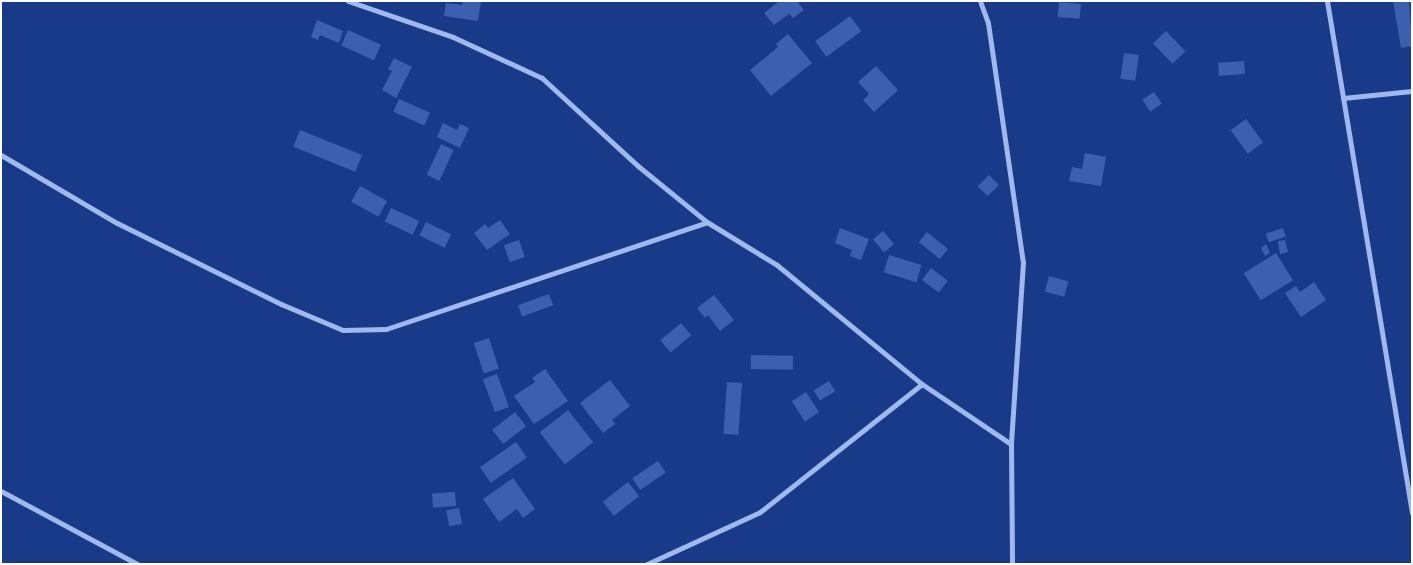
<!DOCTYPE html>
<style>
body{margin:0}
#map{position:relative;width:1413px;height:565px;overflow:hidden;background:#183a88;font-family:"Open Sans",sans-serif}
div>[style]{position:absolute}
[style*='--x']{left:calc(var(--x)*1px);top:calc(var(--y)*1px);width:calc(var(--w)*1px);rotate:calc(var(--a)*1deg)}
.building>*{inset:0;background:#3c60af;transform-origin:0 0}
.street>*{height:5px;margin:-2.5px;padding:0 2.5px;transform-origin:2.5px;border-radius:2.5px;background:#9fb8ed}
span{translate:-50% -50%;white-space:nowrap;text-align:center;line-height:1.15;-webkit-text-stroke:4.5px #183a88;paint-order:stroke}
.frame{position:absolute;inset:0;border:2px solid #fff;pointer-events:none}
</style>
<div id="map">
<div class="building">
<i style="clip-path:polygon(463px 1px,481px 1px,478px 21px,444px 16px,446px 3px,462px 5px)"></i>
<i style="clip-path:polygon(779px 1px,797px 1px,804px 10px,793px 18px,789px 14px,774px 25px,764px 13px)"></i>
<i style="clip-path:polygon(1393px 1px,1409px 1px,1412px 46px,1401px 48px)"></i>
<i style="left:1059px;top:2px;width:22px;height:15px;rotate:5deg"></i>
<i style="left:850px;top:16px;width:19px;height:43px;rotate:54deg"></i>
<i style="clip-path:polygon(317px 20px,343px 31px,339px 43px,320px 35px,318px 40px,311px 37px)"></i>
<i style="left:348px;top:30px;width:36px;height:17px;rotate:24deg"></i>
<i style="left:1166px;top:31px;width:28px;height:18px;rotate:46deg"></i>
<i style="clip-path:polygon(788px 34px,812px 63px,771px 96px,750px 70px,778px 47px,776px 44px)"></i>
<i style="left:1124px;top:53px;width:15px;height:26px;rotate:8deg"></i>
<i style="clip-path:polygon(394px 58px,412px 67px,396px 98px,382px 90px,392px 71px,388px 69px)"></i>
<i style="left:1244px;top:61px;width:13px;height:26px;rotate:86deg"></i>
<i style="clip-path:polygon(876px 66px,898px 90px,874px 112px,863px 100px,869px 94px,858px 82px)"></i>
<i style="left:1154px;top:92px;width:14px;height:14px;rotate:56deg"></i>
<i style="left:399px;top:99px;width:34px;height:14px;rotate:24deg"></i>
<i style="left:1246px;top:119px;width:29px;height:19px;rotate:54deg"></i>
<i style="clip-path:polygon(443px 123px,457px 130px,460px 124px,469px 128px,460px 148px,437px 137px)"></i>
<i style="left:300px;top:130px;width:67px;height:18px;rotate:22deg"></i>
<i style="left:441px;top:144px;width:14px;height:34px;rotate:25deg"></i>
<i style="clip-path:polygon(1085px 153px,1106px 157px,1101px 186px,1069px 181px,1072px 167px,1082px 169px)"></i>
<i style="left:989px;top:175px;width:14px;height:16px;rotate:45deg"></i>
<i style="left:360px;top:186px;width:31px;height:18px;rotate:29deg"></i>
<i style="left:391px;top:208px;width:31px;height:15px;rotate:25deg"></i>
<i style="clip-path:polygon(500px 220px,510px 234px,487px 250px,474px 233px,485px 224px,488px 228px)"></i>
<i style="left:426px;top:222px;width:28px;height:15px;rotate:26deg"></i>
<i style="clip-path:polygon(840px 228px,869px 239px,861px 260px,850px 256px,852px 250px,835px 243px)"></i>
<i style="left:1283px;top:228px;width:9px;height:18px;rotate:72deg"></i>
<i style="left:883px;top:231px;width:17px;height:13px;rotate:50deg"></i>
<i style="left:927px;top:232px;width:27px;height:13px;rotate:39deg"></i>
<i style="left:519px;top:240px;width:18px;height:16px;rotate:71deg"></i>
<i style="clip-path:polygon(1285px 240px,1288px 252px,1280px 254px,1278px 241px)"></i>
<i style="clip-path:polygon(1266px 244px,1270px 253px,1265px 256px,1261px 248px)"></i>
<i style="left:1276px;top:253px;width:32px;height:38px;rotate:58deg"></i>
<i style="left:889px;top:255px;width:34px;height:18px;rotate:17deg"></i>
<i style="left:931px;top:268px;width:21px;height:15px;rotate:37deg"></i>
<i style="left:1049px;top:276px;width:20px;height:16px;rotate:15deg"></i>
<i style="clip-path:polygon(1314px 282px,1326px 300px,1301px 317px,1285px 293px,1296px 286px,1300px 292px)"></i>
<i style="left:549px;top:294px;width:12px;height:33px;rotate:70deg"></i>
<i style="clip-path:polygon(714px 295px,734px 320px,720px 331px,708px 315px,705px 318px,697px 308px)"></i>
<i style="left:681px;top:323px;width:16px;height:27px;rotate:50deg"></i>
<i style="left:489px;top:338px;width:32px;height:16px;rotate:72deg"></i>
<i style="left:751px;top:355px;width:42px;height:14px;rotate:1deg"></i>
<i style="clip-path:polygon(545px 369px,568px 401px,534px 424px,514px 396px,535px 382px,532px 378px)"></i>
<i style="left:497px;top:374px;width:35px;height:15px;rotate:70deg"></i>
<i style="clip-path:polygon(610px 380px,630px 406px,612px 420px,615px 424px,603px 433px,580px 403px)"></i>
<i style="left:829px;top:381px;width:12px;height:18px;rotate:59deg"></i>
<i style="left:727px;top:382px;width:15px;height:52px;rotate:4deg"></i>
<i style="left:806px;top:392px;width:24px;height:17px;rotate:57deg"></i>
<i style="left:568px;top:410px;width:41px;height:36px;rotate:52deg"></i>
<i style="left:515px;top:412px;width:18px;height:29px;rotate:52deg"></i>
<i style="left:516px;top:442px;width:19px;height:44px;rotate:55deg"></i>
<i style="left:658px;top:461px;width:14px;height:31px;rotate:56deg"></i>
<i style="clip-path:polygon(513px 478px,535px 509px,523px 518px,517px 509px,499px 522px,483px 499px)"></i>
<i style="left:628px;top:482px;width:18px;height:32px;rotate:52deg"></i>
<i style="left:455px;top:492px;width:14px;height:23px;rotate:86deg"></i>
<i style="left:459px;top:508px;width:16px;height:13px;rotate:79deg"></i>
</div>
<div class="street">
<i style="--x:348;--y:1;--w:111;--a:18.9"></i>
<i style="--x:453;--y:37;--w:98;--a:24.7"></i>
<i style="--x:542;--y:78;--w:130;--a:42.5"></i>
<i style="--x:638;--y:166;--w:89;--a:39.1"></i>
<i style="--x:707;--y:222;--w:82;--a:31.6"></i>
<i style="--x:777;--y:265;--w:188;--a:39.4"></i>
<i style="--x:922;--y:384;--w:107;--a:34"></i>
<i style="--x:980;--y:1;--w:23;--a:70"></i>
<i style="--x:988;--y:23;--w:242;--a:81.7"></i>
<i style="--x:1023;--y:262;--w:182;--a:93.8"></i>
<i style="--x:1011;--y:444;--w:120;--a:89.5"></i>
<i style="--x:1327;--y:1;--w:519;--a:80.57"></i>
<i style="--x:1343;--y:98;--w:69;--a:-5.8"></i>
<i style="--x:1;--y:155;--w:134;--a:30.4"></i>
<i style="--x:117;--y:223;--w:183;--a:26.3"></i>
<i style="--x:281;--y:304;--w:67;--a:22.8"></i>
<i style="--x:343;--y:330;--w:43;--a:-1.3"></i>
<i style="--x:386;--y:329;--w:338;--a:-18.4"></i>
<i style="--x:1;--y:491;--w:154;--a:28.2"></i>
<i style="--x:647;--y:564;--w:124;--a:-24.7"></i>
<i style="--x:760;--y:512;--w:206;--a:-38.3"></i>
</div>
<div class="frame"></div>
</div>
